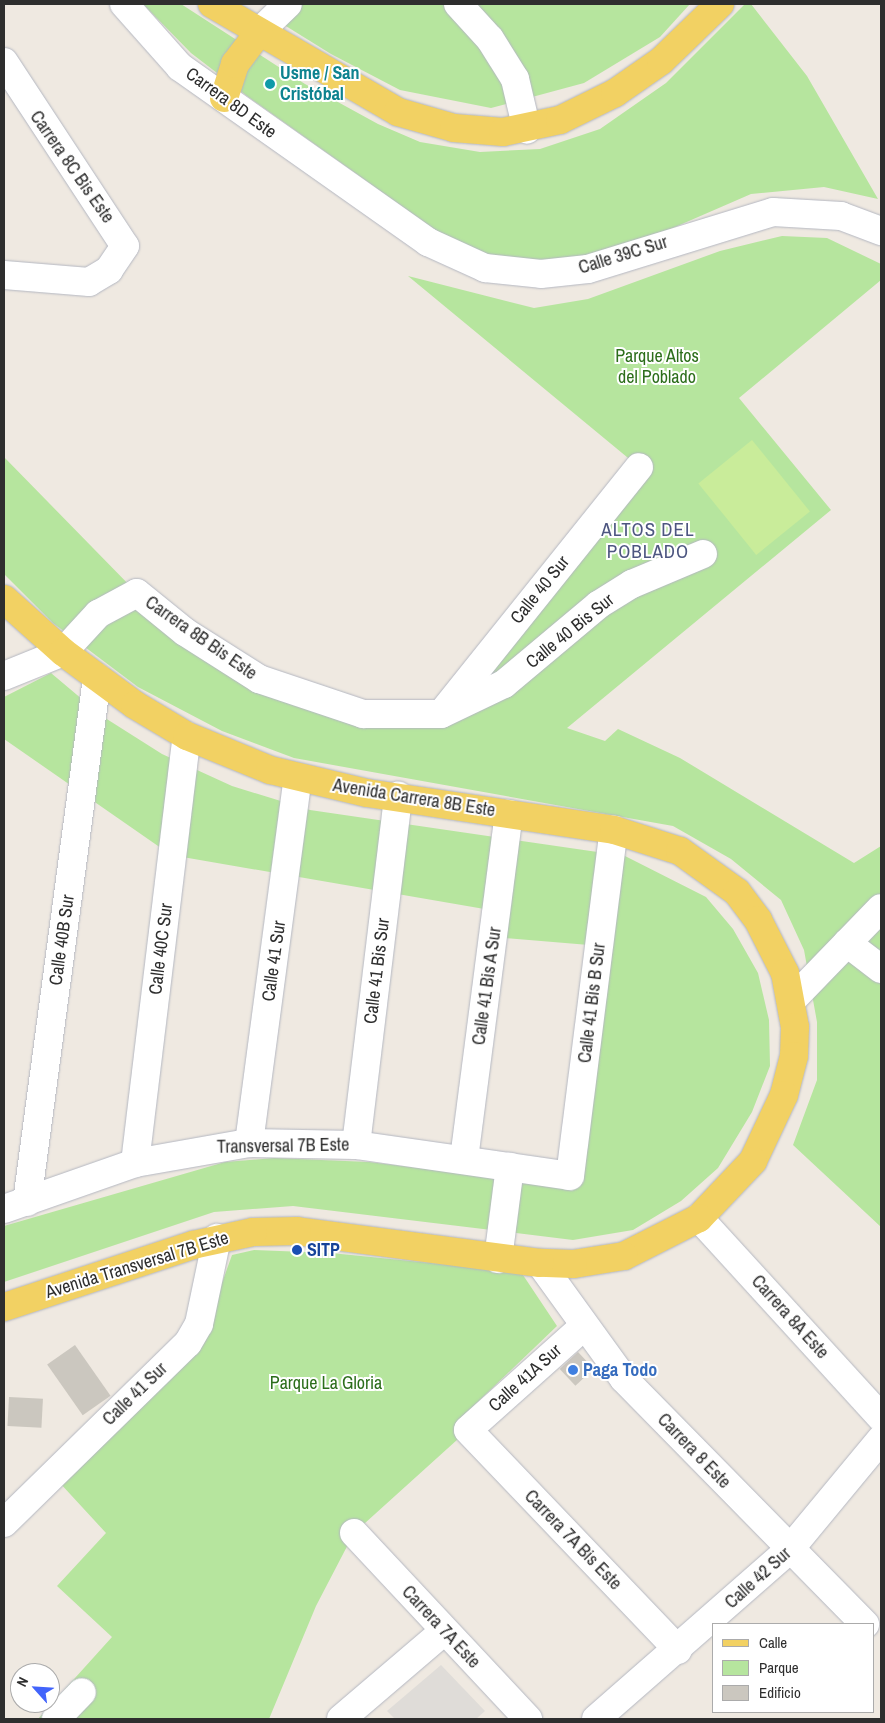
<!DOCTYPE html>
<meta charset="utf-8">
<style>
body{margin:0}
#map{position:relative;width:885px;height:1723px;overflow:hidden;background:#efe9e1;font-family:"Archivo Narrow",sans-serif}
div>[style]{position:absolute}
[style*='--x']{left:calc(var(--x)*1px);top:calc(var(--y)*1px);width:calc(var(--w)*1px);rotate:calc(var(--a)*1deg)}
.green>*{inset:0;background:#b6e59e}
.pitch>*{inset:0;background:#c9ec9a;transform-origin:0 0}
.plaza>*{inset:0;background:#dfdcd8}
.building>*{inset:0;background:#cbc7bf;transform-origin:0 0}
.roads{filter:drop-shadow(0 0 1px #b4b7c1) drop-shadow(0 0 1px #b4b7c1)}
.minor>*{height:28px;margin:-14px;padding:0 14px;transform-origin:14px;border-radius:14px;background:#fff}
.major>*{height:28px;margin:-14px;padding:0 14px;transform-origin:14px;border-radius:14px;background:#f2d163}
.dots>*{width:14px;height:14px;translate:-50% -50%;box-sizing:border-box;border:2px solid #fff;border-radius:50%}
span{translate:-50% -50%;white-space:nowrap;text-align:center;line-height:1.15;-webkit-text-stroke:4px #fff;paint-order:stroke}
.culture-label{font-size:18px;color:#0d838f;font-weight:700}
.left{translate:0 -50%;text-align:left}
.street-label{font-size:18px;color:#2e2e2e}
.park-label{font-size:18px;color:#2c6e1b}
.transit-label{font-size:18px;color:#164399;font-weight:700}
.shop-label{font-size:18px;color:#366cbe;font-weight:700}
.neighbourhood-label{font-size:19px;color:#4d5680;letter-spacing:1px}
.frame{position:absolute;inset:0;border:5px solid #2e2e2e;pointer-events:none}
.legend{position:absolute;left:712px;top:1623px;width:162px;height:90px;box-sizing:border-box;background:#fff;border:1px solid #ababab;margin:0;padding:6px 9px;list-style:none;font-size:15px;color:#2e2e2e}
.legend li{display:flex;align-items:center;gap:10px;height:25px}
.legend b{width:25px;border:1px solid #ababab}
.north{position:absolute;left:10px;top:1663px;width:50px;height:50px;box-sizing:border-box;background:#fff;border:1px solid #ababab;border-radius:50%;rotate:296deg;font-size:14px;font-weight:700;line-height:20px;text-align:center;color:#2e2e2e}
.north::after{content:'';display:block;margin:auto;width:18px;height:22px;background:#4264fb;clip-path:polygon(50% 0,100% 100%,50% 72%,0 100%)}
</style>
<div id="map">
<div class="green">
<i style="clip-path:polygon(143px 4px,181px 4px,305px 84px,378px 124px,420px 142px,480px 152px,540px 149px,600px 129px,666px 83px,745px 4px,751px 4px,807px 76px,878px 199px,824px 187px,751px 194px,636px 244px,587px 258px,536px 263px,482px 255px,441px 234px,247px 96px,191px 53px)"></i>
<i style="clip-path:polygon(301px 4px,690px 4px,660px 37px,584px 83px,491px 108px,400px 90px,331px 54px,281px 23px)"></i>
<i style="clip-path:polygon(782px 236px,827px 238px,881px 264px,881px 280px,739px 398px,831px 510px,567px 728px,605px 741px,618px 729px,680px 758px,854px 863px,881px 846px,881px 1227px,793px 1145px,817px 1080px,817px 1022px,804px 950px,781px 900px,731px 859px,673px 826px,294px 758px,222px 731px,138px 687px,53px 623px,4px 574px,4px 457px,137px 593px,312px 699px,441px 714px,639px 467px,408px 276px,534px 308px,588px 299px,720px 251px)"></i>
<i style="clip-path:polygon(51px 673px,102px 716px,162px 754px,232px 786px,310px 810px,625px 856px,706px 897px,733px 929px,758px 973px,769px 1020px,770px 1066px,752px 1112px,718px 1168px,681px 1201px,633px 1230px,573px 1240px,293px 1206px,214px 1212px,4px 1282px,4px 1226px,225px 1162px,274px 1158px,369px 1162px,580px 1187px,613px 947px,493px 937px,496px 911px,171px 855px,4px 739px,4px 697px)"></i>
<i style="clip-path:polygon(254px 1250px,331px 1253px,521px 1272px,557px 1326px,460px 1419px,468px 1430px,354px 1533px,316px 1606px,269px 1719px,38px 1719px,112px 1637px,57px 1586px,106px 1533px,59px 1482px,203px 1336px,232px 1255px)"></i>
</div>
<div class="pitch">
<i style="left:752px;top:440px;width:92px;height:69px;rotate:51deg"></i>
</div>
<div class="plaza">
<i style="clip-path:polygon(441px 1665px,485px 1711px,476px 1719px,395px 1719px,387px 1711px)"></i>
</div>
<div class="building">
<i style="left:75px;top:1345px;width:62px;height:34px;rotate:55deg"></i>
<i style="left:578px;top:1352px;width:23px;height:25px;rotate:47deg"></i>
<i style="left:9px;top:1397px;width:34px;height:29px;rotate:3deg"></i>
</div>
<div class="roads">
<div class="minor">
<i style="--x:124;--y:4;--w:84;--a:48.4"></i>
<i style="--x:180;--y:67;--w:304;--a:35.2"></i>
<i style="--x:428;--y:242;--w:63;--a:24.5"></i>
<i style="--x:485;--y:268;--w:56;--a:6.1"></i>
<i style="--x:541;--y:274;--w:47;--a:-6.1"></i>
<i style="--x:588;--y:269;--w:194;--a:-17.1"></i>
<i style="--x:773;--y:212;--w:68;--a:3.4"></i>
<i style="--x:841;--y:216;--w:43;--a:20.6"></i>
<i style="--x:458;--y:4;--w:47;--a:47.6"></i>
<i style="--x:490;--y:39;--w:47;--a:58"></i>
<i style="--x:515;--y:79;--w:52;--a:76.8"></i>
<i style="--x:259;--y:32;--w:40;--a:-44"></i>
<i style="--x:4;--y:62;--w:220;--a:56.7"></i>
<i style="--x:125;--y:246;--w:29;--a:124"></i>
<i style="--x:109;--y:270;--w:23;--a:149"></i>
<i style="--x:89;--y:282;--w:85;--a:-175.3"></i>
<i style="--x:4;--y:676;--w:64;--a:-22.1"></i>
<i style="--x:63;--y:652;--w:52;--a:-47.4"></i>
<i style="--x:98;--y:614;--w:44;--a:-28.3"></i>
<i style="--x:137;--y:593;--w:62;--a:39.1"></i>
<i style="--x:185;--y:632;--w:88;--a:32.4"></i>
<i style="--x:259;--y:679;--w:110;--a:18.6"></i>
<i style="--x:363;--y:714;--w:78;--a:0"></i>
<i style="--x:441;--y:714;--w:70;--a:-25.5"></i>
<i style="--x:504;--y:684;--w:123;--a:-40"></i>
<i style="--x:598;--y:605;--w:40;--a:-32"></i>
<i style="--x:632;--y:584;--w:77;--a:-22.9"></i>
<i style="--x:442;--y:713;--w:315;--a:-51.3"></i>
<i style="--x:847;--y:943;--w:43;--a:37.4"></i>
<i style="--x:791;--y:1001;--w:129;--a:-45.9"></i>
<i style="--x:249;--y:1143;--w:368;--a:-82.4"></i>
<i style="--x:356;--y:1145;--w:352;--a:-83.1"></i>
<i style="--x:464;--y:1159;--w:348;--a:-82.6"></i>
<i style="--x:135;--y:1163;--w:430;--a:-83.1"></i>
<i style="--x:27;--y:1202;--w:529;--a:-82.39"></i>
<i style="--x:4;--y:1209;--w:139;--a:-19.3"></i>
<i style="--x:135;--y:1163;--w:116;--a:-10"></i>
<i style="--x:249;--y:1143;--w:107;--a:1.1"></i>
<i style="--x:356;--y:1145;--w:216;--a:8.2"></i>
<i style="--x:570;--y:1176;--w:349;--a:-82.8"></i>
<i style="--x:699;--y:1218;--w:270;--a:47.6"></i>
<i style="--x:498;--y:1259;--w:93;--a:-82.6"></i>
<i style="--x:540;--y:1263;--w:143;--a:54.1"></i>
<i style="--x:624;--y:1379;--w:344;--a:45.5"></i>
<i style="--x:583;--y:1327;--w:154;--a:138.2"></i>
<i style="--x:468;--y:1430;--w:304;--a:46.3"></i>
<i style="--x:4;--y:1523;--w:257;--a:-44.4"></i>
<i style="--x:188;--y:1343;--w:22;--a:-60"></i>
<i style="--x:199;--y:1324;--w:88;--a:-78.2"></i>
<i style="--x:354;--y:1533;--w:255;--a:46.9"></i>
<i style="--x:56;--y:1719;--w:37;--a:-46"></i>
<i style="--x:341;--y:1719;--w:135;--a:-40.5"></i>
<i style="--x:596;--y:1719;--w:258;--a:-41.2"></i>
<i style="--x:790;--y:1549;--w:143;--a:-50.4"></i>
</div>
<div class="major">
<i style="--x:212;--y:4;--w:215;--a:30.1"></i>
<i style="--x:398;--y:112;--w:58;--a:15.9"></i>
<i style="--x:454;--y:128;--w:49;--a:4.7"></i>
<i style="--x:503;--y:132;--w:58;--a:-11.9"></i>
<i style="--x:560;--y:120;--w:61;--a:-26.1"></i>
<i style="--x:615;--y:93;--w:56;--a:-34.8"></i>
<i style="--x:661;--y:61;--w:82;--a:-44"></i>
<i style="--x:224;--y:98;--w:36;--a:-72"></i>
<i style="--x:235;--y:64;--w:40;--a:-53"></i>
<i style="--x:4;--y:599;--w:79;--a:41.9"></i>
<i style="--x:63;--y:652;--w:89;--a:36.4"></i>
<i style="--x:135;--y:705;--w:61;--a:30.8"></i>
<i style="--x:187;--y:736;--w:90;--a:22.3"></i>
<i style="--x:270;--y:770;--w:100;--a:13.3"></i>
<i style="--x:367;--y:793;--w:250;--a:8.5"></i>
<i style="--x:614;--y:830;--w:69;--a:17.7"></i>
<i style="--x:680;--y:851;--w:70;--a:35.7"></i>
<i style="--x:737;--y:892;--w:35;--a:53"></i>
<i style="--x:758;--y:920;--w:59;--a:63"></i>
<i style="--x:785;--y:973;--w:55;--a:79.5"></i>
<i style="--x:795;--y:1027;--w:29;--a:92"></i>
<i style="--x:794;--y:1056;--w:40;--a:104.4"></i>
<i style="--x:784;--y:1095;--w:73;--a:115.2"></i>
<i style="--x:753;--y:1161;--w:79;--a:133.5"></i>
<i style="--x:699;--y:1218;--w:84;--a:153.1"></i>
<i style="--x:624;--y:1256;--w:52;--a:171.1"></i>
<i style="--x:573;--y:1264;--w:33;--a:-178"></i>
<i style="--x:540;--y:1263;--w:245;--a:-172.5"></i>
<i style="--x:297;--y:1231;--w:44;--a:178.7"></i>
<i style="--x:253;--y:1232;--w:61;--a:167.8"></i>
<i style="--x:193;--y:1245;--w:199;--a:161.8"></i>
</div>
</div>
<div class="dots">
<i style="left:270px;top:84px;background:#0f9aa8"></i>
<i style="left:297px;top:1250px;background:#1a4fb4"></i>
<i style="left:573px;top:1370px;background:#3f7fe0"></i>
</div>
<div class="culture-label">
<span class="left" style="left:280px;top:84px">Usme / San<br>Cristóbal</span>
</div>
<div class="street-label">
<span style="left:231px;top:103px;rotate:36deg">Carrera 8D Este</span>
<span style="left:72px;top:167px;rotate:55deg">Carrera 8C Bis Este</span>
<span style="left:623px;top:255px;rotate:-17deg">Calle 39C Sur</span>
<span style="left:540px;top:590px;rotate:-51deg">Calle 40 Sur</span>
<span style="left:570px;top:631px;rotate:-39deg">Calle 40 Bis Sur</span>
<span style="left:201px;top:638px;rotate:35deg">Carrera 8B Bis Este</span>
<span style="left:414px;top:798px;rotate:9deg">Avenida Carrera 8B Este</span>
<span style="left:62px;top:940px;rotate:-82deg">Calle 40B Sur</span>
<span style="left:161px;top:949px;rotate:-83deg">Calle 40C Sur</span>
<span style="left:274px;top:961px;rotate:-82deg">Calle 41 Sur</span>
<span style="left:377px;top:971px;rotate:-83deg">Calle 41 Bis Sur</span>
<span style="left:487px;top:986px;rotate:-82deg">Calle 41 Bis A Sur</span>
<span style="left:592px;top:1003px;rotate:-83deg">Calle 41 Bis B Sur</span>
<span style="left:283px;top:1146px;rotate:-1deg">Transversal 7B Este</span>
<span style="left:137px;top:1265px;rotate:-17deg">Avenida Transversal 7B Este</span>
<span style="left:790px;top:1317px;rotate:48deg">Carrera 8A Este</span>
<span style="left:525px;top:1378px;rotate:-42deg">Calle 41A Sur</span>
<span style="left:135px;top:1394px;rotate:-44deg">Calle 41 Sur</span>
<span style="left:694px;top:1451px;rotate:46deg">Carrera 8 Este</span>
<span style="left:573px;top:1540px;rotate:46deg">Carrera 7A Bis Este</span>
<span style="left:758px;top:1578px;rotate:-42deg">Calle 42 Sur</span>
<span style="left:441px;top:1627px;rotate:47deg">Carrera 7A Este</span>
</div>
<div class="park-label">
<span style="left:657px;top:367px">Parque Altos<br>del Poblado</span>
<span style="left:326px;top:1383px">Parque La Gloria</span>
</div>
<div class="transit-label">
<span class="left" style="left:307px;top:1250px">SITP</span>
</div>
<div class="shop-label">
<span class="left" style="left:583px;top:1370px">Paga Todo</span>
</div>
<div class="neighbourhood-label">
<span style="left:648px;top:541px">ALTOS DEL<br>POBLADO</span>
</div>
<div class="frame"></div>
<ul class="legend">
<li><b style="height:6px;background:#f2d163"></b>Calle</li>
<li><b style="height:14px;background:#b6e59e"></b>Parque</li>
<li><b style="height:14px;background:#cbc7bf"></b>Edificio</li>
</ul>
<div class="north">N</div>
</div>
